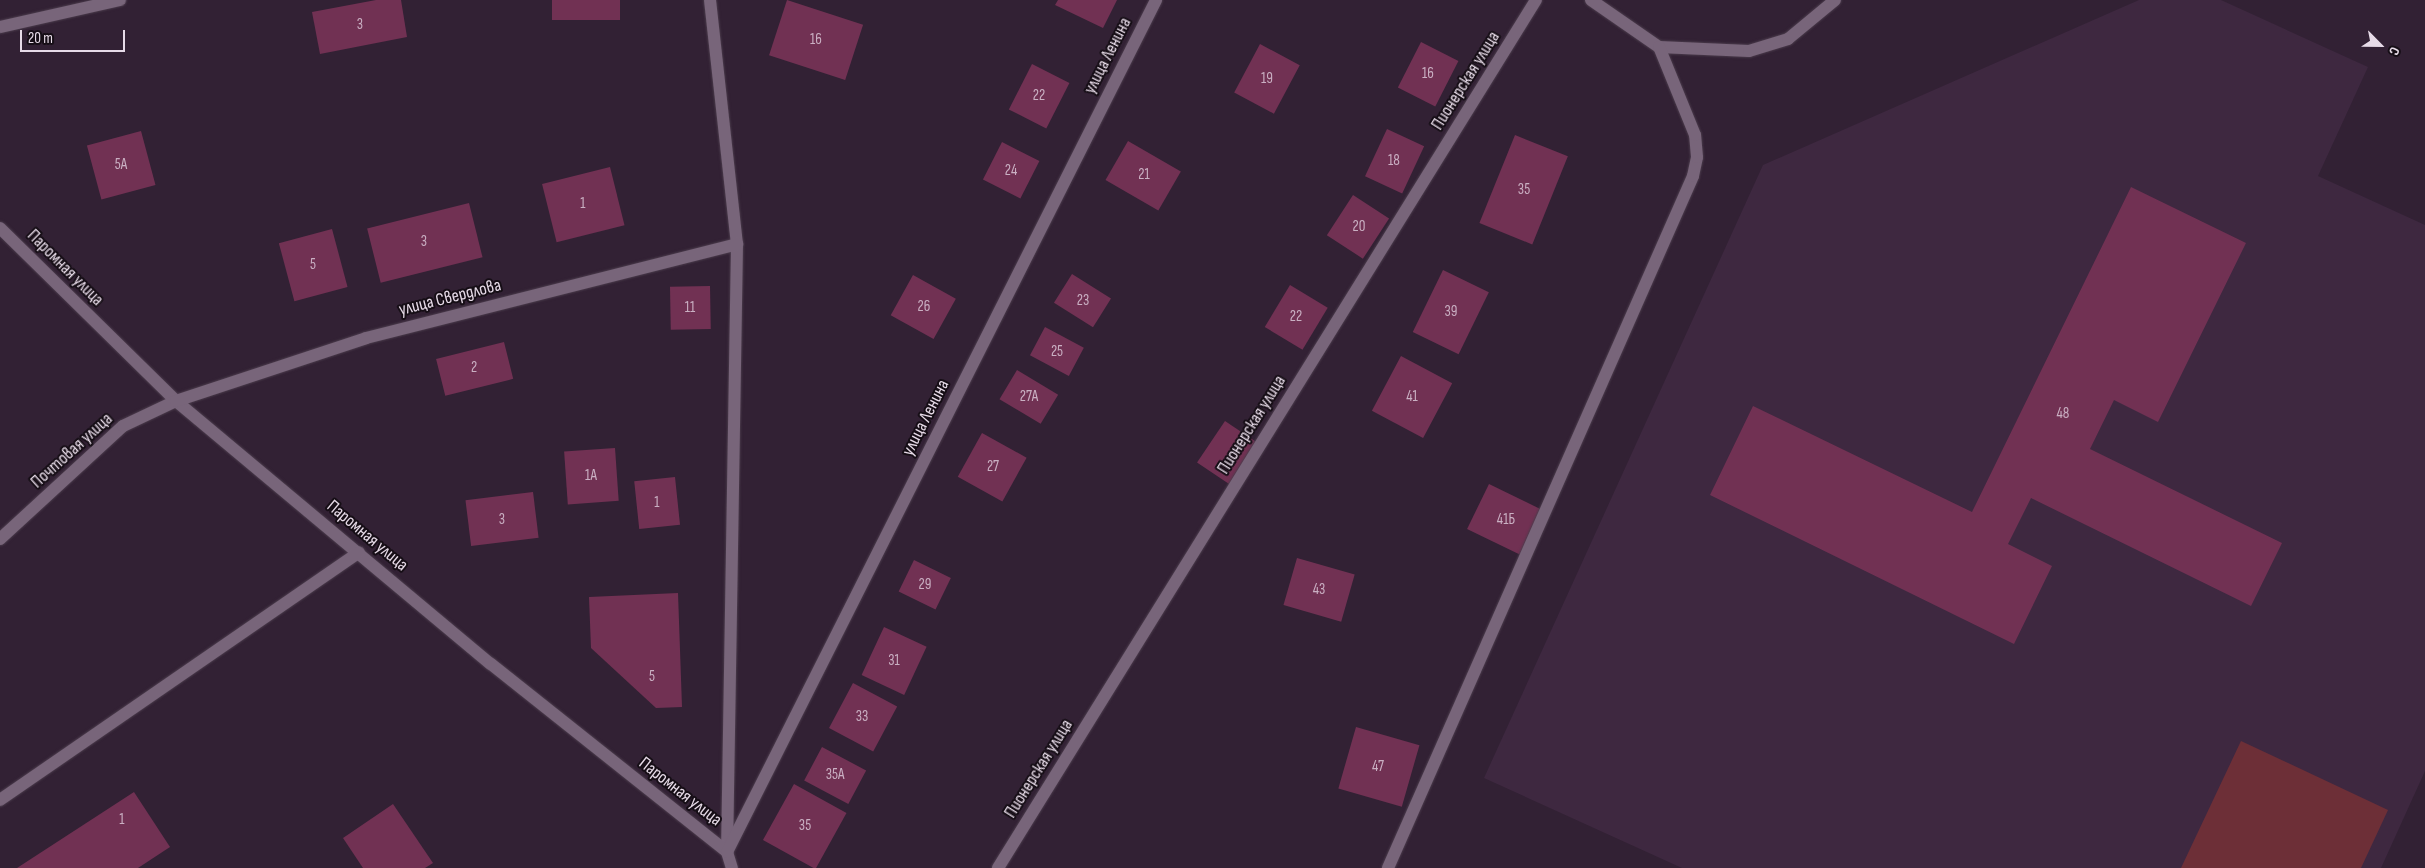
<!DOCTYPE html>
<meta charset="utf-8">
<style>
body{margin:0}
#map{position:relative;width:2425px;height:868px;overflow:hidden;background:#322134;font-family:"Sofia Sans Condensed",sans-serif}
div>[style]{position:absolute}
[style*='--x']{left:calc(var(--x)*1px);top:calc(var(--y)*1px);width:calc(var(--w)*1px);rotate:calc(var(--a)*1deg)}
.built>*{inset:0;background:#3e2840}
.green>*{inset:0;background:#6d2f37}
.building>*{inset:0;background:#713153;transform-origin:0 0}
.roads{filter:drop-shadow(0 0 1px #4b3c4c) drop-shadow(0 0 1px #4b3c4c)}
.minor>*{height:12px;margin:-6px;padding:0 6px;transform-origin:6px;border-radius:6px;background:#78657a}
span{translate:-50% -50%;white-space:nowrap;text-align:center;line-height:1.15;-webkit-text-stroke:4px #160e16;paint-order:stroke}
.number-label{font-size:15px;color:#cab0c3}
.number-label span{-webkit-text-stroke-width:0}
.street-label{font-size:18px;color:#e7dbe8}
.north{position:absolute;left:2355px;top:20px;width:50px;height:50px;-webkit-text-stroke:4px #160e16;paint-order:stroke;rotate:113deg;font-size:14px;font-weight:700;line-height:20px;text-align:center;color:#e7dbe8}
.north::after{content:'';display:block;margin:auto;width:18px;height:22px;background:#e7dbe8;clip-path:polygon(50% 0,100% 100%,50% 72%,0 100%)}
.scale{position:absolute;left:20px;top:30px;width:105px;height:22px;box-sizing:border-box;border:2px solid #e7dbe8;border-top:0;padding-left:6px;font-size:15px;line-height:18px;white-space:nowrap;color:#e7dbe8;-webkit-text-stroke:4px #160e16;paint-order:stroke}
</style>
<div id="map">
<div class="built">
<i style="clip-path:polygon(2139px 0,2221px 0,2368px 67px,2318px 176px,2425px 225px,2425px 771px,2381px 868px,1682px 868px,1484px 778px,1763px 165px)"></i>
</div>
<div class="green">
<i style="clip-path:polygon(2241px 741px,2388px 810px,2361px 868px,2181px 868px)"></i>
</div>
<div class="building">
<i style="clip-path:polygon(376px 0,401px 0,407px 37px,320px 54px,312px 12px)"></i>
<i style="left:552px;top:0;width:68px;height:20px"></i>
<i style="left:787px;top:0;width:80px;height:58px;rotate:18deg"></i>
<i style="clip-path:polygon(1058px 0,1117px 0,1103px 28px,1055px 5px)"></i>
<i style="left:1421px;top:42px;width:42px;height:51px;rotate:27deg"></i>
<i style="left:1260px;top:44px;width:45px;height:55px;rotate:28deg"></i>
<i style="left:1032px;top:64px;width:42px;height:51px;rotate:27deg"></i>
<i style="left:1387px;top:129px;width:41px;height:52px;rotate:25deg"></i>
<i style="left:141px;top:131px;width:56px;height:56px;rotate:75deg"></i>
<i style="left:1515px;top:135px;width:57px;height:95px;rotate:22deg"></i>
<i style="left:1128px;top:141px;width:61px;height:45px;rotate:30deg"></i>
<i style="left:1002px;top:142px;width:42px;height:42px;rotate:27deg"></i>
<i style="left:610px;top:167px;width:60px;height:70px;rotate:76deg"></i>
<i style="clip-path:polygon(2131px 187px,2246px 243px,2158px 422px,2114px 400px,2090px 449px,2282px 543px,2251px 606px,2031px 498px,2008px 544px,2052px 566px,2014px 644px,1710px 495px,1753px 406px,1972px 512px)"></i>
<i style="left:1353px;top:195px;width:43px;height:48px;rotate:33deg"></i>
<i style="left:469px;top:203px;width:56px;height:105px;rotate:76deg"></i>
<i style="left:332px;top:229px;width:60px;height:55px;rotate:75deg"></i>
<i style="left:1443px;top:270px;width:51px;height:69px;rotate:26deg"></i>
<i style="left:1072px;top:274px;width:46px;height:34px;rotate:32deg"></i>
<i style="left:913px;top:275px;width:49px;height:46px;rotate:29deg"></i>
<i style="left:1290px;top:285px;width:44px;height:49px;rotate:31deg"></i>
<i style="left:710px;top:286px;width:43px;height:40px;rotate:89deg"></i>
<i style="left:1045px;top:327px;width:44px;height:32px;rotate:28deg"></i>
<i style="left:504px;top:342px;width:38px;height:70px;rotate:76deg"></i>
<i style="left:1401px;top:356px;width:58px;height:62px;rotate:28deg"></i>
<i style="left:1017px;top:370px;width:48px;height:34px;rotate:31deg"></i>
<i style="left:1225px;top:421px;width:40px;height:50px;rotate:34deg"></i>
<i style="left:982px;top:433px;width:51px;height:50px;rotate:29deg"></i>
<i style="left:615px;top:448px;width:53px;height:51px;rotate:86deg"></i>
<i style="left:675px;top:477px;width:48px;height:41px;rotate:84deg"></i>
<i style="left:1489px;top:484px;width:62px;height:50px;rotate:26deg"></i>
<i style="left:533px;top:492px;width:46px;height:68px;rotate:83deg"></i>
<i style="left:1297px;top:558px;width:60px;height:49px;rotate:16deg"></i>
<i style="left:914px;top:560px;width:41px;height:35px;rotate:26deg"></i>
<i style="clip-path:polygon(678px 593px,682px 707px,656px 708px,591px 648px,589px 597px)"></i>
<i style="left:884px;top:627px;width:47px;height:53px;rotate:25deg"></i>
<i style="left:853px;top:683px;width:50px;height:51px;rotate:28deg"></i>
<i style="left:1356px;top:727px;width:66px;height:64px;rotate:16deg"></i>
<i style="left:822px;top:747px;width:50px;height:38px;rotate:28deg"></i>
<i style="left:794px;top:784px;width:60px;height:64px;rotate:29deg"></i>
<i style="clip-path:polygon(134px 792px,170px 847px,138px 868px,17px 868px)"></i>
<i style="clip-path:polygon(393px 804px,433px 863px,425px 868px,363px 868px,343px 838px)"></i>
</div>
<div class="roads">
<div class="minor">
<i style="--x:710;--y:0;--w:245;--a:83.7"></i>
<i style="--x:737;--y:244;--w:608;--a:90.94"></i>
<i style="--x:727;--y:852;--w:17;--a:73"></i>
<i style="--x:1591;--y:0;--w:83;--a:34.7"></i>
<i style="--x:1659;--y:47;--w:90;--a:2.5"></i>
<i style="--x:1749;--y:51;--w:41;--a:-17.1"></i>
<i style="--x:1788;--y:39;--w:61;--a:-39.7"></i>
<i style="--x:0;--y:27;--w:123;--a:-12.7"></i>
<i style="--x:0;--y:228;--w:247;--a:44.5"></i>
<i style="--x:176;--y:401;--w:410;--a:39.9"></i>
<i style="--x:491;--y:664;--w:302;--a:38.5"></i>
<i style="--x:727;--y:852;--w:954;--a:-63.27"></i>
<i style="--x:0;--y:539;--w:167;--a:-42.6"></i>
<i style="--x:123;--y:426;--w:59;--a:-25.3"></i>
<i style="--x:176;--y:401;--w:200;--a:-18.3"></i>
<i style="--x:366;--y:338;--w:383;--a:-14.2"></i>
<i style="--x:0;--y:800;--w:436;--a:-34.6"></i>
<i style="--x:998;--y:868;--w:1021;--a:-58.21"></i>
<i style="--x:1388;--y:868;--w:756;--a:-66.21"></i>
<i style="--x:1693;--y:176;--w:19;--a:-78"></i>
<i style="--x:1697;--y:157;--w:22;--a:-95"></i>
<i style="--x:1695;--y:135;--w:95;--a:-112.2"></i>
</div>
</div>
<div class="number-label">
<span style="left:360px;top:25px">3</span>
<span style="left:816px;top:40px">16</span>
<span style="left:1428px;top:74px">16</span>
<span style="left:1267px;top:79px">19</span>
<span style="left:1039px;top:96px">22</span>
<span style="left:1394px;top:161px">18</span>
<span style="left:121px;top:165px">5А</span>
<span style="left:1011px;top:171px">24</span>
<span style="left:1144px;top:175px">21</span>
<span style="left:1524px;top:190px">35</span>
<span style="left:583px;top:204px">1</span>
<span style="left:1359px;top:227px">20</span>
<span style="left:424px;top:242px">3</span>
<span style="left:313px;top:265px">5</span>
<span style="left:1083px;top:301px">23</span>
<span style="left:924px;top:307px">26</span>
<span style="left:690px;top:308px">11</span>
<span style="left:1451px;top:312px">39</span>
<span style="left:1296px;top:317px">22</span>
<span style="left:1057px;top:352px">25</span>
<span style="left:474px;top:368px">2</span>
<span style="left:1029px;top:397px">27А</span>
<span style="left:1412px;top:397px">41</span>
<span style="left:2063px;top:414px">48</span>
<span style="left:993px;top:467px">27</span>
<span style="left:591px;top:476px">1А</span>
<span style="left:657px;top:503px">1</span>
<span style="left:502px;top:520px">3</span>
<span style="left:1506px;top:520px">41Б</span>
<span style="left:925px;top:585px">29</span>
<span style="left:1319px;top:590px">43</span>
<span style="left:894px;top:661px">31</span>
<span style="left:652px;top:677px">5</span>
<span style="left:862px;top:717px">33</span>
<span style="left:1378px;top:767px">47</span>
<span style="left:835px;top:775px">35А</span>
<span style="left:122px;top:820px">1</span>
<span style="left:805px;top:826px">35</span>
</div>
<div class="street-label">
<span style="left:1108px;top:56px;rotate:-63deg">улица Ленина</span>
<span style="left:1466px;top:81px;rotate:-58deg">Пионерская улица</span>
<span style="left:65px;top:268px;rotate:45deg">Паромная улица</span>
<span style="left:450px;top:298px;rotate:-14deg">улица Свердлова</span>
<span style="left:926px;top:418px;rotate:-63deg">улица Ленина</span>
<span style="left:1252px;top:425px;rotate:-58deg">Пионерская улица</span>
<span style="left:72px;top:451px;rotate:-42deg">Почтовая улица</span>
<span style="left:367px;top:536px;rotate:40deg">Паромная улица</span>
<span style="left:1039px;top:769px;rotate:-58deg">Пионерская улица</span>
<span style="left:680px;top:792px;rotate:38deg">Паромная улица</span>
</div>
<div class="north">С</div>
<div class="scale">20 m</div>
</div>
